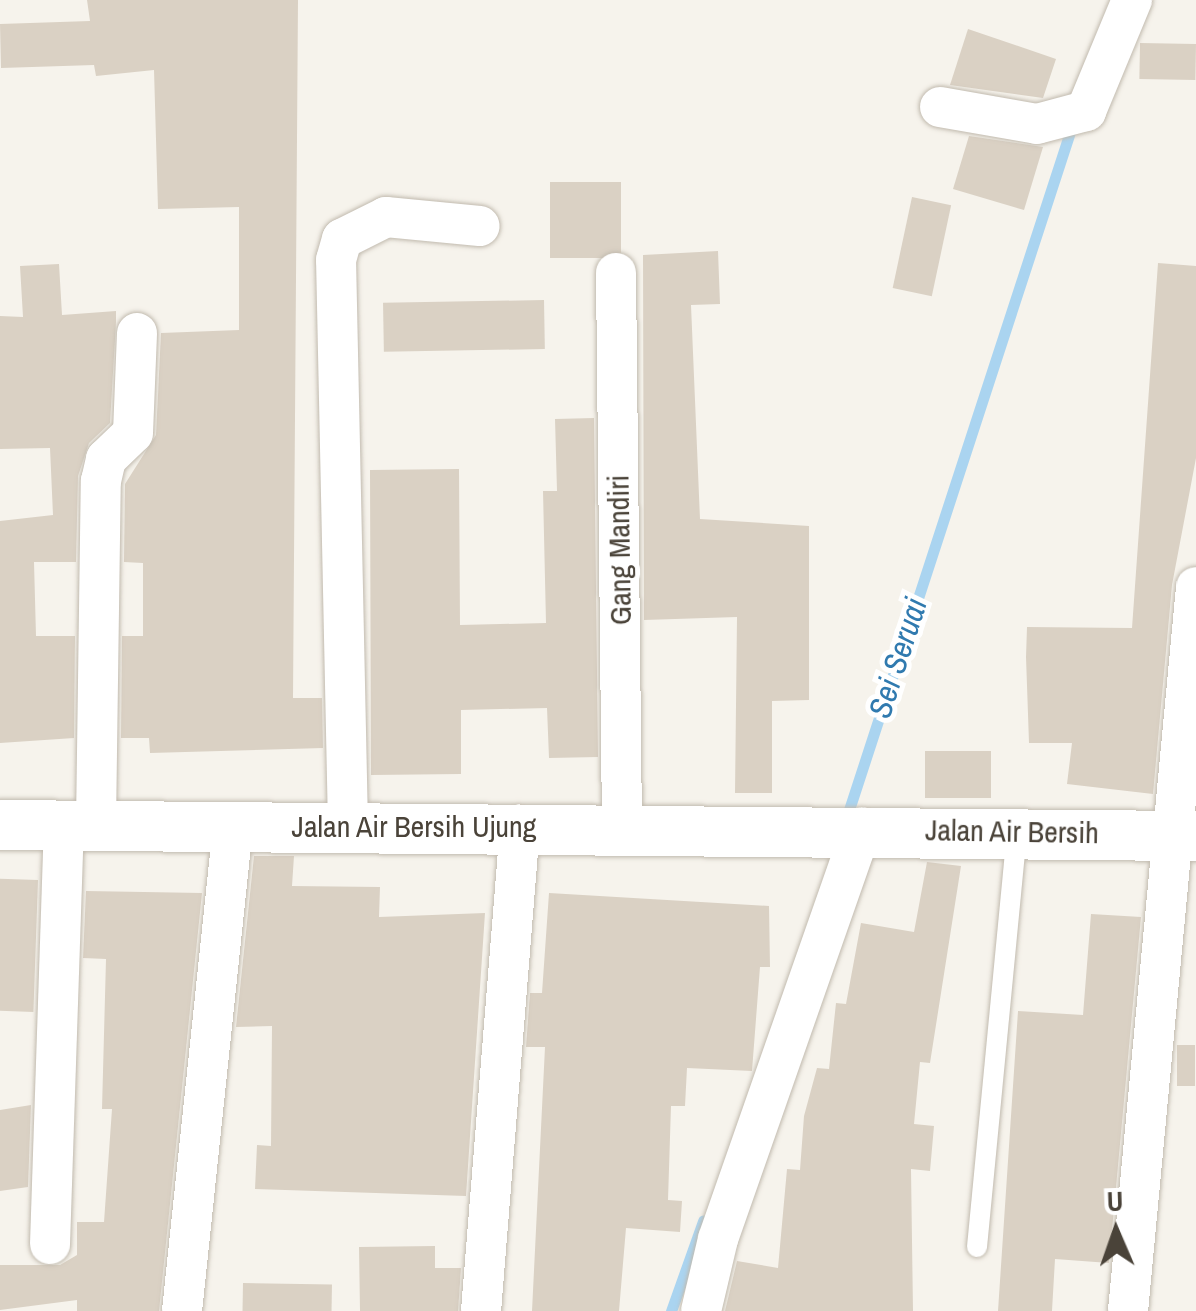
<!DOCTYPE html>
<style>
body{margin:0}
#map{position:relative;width:1196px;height:1311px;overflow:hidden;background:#f6f3ec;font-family:"Archivo Narrow",sans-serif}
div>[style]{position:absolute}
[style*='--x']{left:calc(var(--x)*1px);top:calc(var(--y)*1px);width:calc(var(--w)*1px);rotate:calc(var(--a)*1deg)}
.stream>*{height:11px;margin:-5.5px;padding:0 5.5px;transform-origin:5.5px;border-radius:5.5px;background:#aad4f0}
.building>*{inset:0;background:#dad1c4;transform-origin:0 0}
.roads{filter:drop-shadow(0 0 2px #c1baae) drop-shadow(0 0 2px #c1baae)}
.service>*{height:20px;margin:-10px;padding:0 10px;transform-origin:10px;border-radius:10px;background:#fff}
.minor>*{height:40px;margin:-20px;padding:0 20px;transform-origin:20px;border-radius:20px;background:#fff}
.tertiary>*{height:50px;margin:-25px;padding:0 25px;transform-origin:25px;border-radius:25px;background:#fff}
span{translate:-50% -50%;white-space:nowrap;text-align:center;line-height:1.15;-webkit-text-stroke:10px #fff;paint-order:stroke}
.street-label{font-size:30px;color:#4a4339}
.water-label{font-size:32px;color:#307aaf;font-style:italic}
.north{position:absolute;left:1066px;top:1181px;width:100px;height:100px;-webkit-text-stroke:8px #fff;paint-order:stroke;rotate:358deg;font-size:28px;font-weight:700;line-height:40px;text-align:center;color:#4a4339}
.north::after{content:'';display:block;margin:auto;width:35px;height:45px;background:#4a4339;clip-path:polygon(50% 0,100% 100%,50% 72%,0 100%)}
</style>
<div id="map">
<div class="stream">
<i style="--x:845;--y:822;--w:732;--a:-71.94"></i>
<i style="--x:671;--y:1311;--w:96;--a:-70.4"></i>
</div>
<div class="building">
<i style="clip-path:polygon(87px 0,298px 0,293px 698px,322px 698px,323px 748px,150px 753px,149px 738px,121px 738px,122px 636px,143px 636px,143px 563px,124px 562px,125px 484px,156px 435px,161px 333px,239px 330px,239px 207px,158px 209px,154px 70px,96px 76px,94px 65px,1px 68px,0 24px,90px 21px)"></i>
<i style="clip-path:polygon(968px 29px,1056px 59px,1043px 98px,950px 85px)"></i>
<i style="left:1140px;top:43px;width:56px;height:36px;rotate:1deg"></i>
<i style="clip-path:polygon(969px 136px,1043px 147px,1024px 210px,953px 189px)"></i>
<i style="left:550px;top:182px;width:71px;height:76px"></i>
<i style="left:912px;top:197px;width:40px;height:93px;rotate:12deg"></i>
<i style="clip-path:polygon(718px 251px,720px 304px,691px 305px,700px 519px,809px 526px,809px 700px,772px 701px,772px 793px,735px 793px,737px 617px,644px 620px,643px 255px)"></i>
<i style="clip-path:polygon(1158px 263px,1196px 266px,1196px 458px,1172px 585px,1153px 794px,1067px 784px,1072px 743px,1029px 743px,1026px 657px,1027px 627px,1132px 628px)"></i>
<i style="clip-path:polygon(59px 264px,62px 315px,116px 311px,116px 322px,110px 423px,89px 443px,78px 476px,76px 562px,34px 562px,36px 636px,75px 636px,74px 738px,0 743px,0 521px,53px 515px,50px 448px,0 449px,0 316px,23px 317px,20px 266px)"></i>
<i style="left:544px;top:300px;width:49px;height:161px;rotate:89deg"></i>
<i style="clip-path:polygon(594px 418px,598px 757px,549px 758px,547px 708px,461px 710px,461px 774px,371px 775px,370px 470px,459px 469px,460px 625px,546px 623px,543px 491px,557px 491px,555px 419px)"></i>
<i style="left:925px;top:751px;width:66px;height:47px"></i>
<i style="clip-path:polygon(254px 856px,294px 856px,292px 886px,380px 887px,379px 917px,485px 913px,466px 1196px,255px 1189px,257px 1145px,271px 1146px,272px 1026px,236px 1027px)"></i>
<i style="clip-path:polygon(927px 862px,961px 866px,930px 1063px,920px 1062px,914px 1124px,934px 1126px,930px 1171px,911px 1169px,913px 1311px,725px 1311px,737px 1261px,778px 1268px,787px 1169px,800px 1170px,804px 1116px,817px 1068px,829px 1069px,836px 1003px,846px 1004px,861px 923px,914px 932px)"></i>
<i style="left:38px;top:880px;width:132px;height:38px;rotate:92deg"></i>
<i style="clip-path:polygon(86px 891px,202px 893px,159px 1311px,77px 1311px,77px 1300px,0 1310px,0 1265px,60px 1265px,77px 1255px,77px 1222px,104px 1222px,112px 1109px,102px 1109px,106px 959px,83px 958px)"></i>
<i style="clip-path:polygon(549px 893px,769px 906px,770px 967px,760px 967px,752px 1071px,687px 1068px,685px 1106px,671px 1106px,668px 1200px,682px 1201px,680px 1232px,626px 1228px,619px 1311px,532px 1311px,545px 1047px,526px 1047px,530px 993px,542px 993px)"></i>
<i style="clip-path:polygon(1091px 914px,1141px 917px,1109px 1263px,1055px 1259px,1052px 1311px,998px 1311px,1018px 1011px,1083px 1015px)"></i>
<i style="left:1177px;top:1045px;width:18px;height:41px"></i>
<i style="clip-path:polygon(31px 1105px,28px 1187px,0 1191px,0 1110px)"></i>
<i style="clip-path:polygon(435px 1246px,435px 1268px,461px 1268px,458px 1311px,360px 1311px,359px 1247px)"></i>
<i style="left:243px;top:1283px;width:89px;height:28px;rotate:1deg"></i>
</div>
<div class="roads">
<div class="service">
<i style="--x:977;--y:1247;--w:417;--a:-84.5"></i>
</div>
<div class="minor">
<i style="--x:940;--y:107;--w:98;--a:9.9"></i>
<i style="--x:1037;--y:124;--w:51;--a:-14.9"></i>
<i style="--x:1086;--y:111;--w:120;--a:-67.5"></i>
<i style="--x:616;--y:273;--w:554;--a:89.38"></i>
<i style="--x:96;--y:824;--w:343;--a:-89.2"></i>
<i style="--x:101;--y:481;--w:23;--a:-77"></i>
<i style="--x:106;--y:459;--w:37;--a:-44"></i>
<i style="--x:133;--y:433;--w:100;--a:-87.7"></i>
<i style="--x:348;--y:826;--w:566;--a:-91.21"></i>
<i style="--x:336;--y:260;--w:22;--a:-74"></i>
<i style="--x:342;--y:239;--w:49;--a:-26.6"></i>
<i style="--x:386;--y:217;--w:94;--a:5.5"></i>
<i style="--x:50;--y:1244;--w:420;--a:-88.1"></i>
<i style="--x:182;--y:1311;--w:488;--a:-84"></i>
<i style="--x:481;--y:1311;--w:488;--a:-85.4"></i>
<i style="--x:701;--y:1311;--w:74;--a:-76.7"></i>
<i style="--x:718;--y:1239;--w:436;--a:-70.7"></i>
<i style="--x:1128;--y:1311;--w:727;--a:-84.63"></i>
</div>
<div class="tertiary">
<i style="--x:0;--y:825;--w:1196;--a:0.53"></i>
</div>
</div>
<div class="street-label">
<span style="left:619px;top:550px;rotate:-91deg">Gang Mandiri</span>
<span style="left:414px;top:826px">Jalan Air Bersih Ujung</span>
<span style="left:1012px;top:831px;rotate:1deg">Jalan Air Bersih</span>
</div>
<div class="water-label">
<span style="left:898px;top:658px;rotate:-72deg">Sei Seruai</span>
</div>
<div class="north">U</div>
</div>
